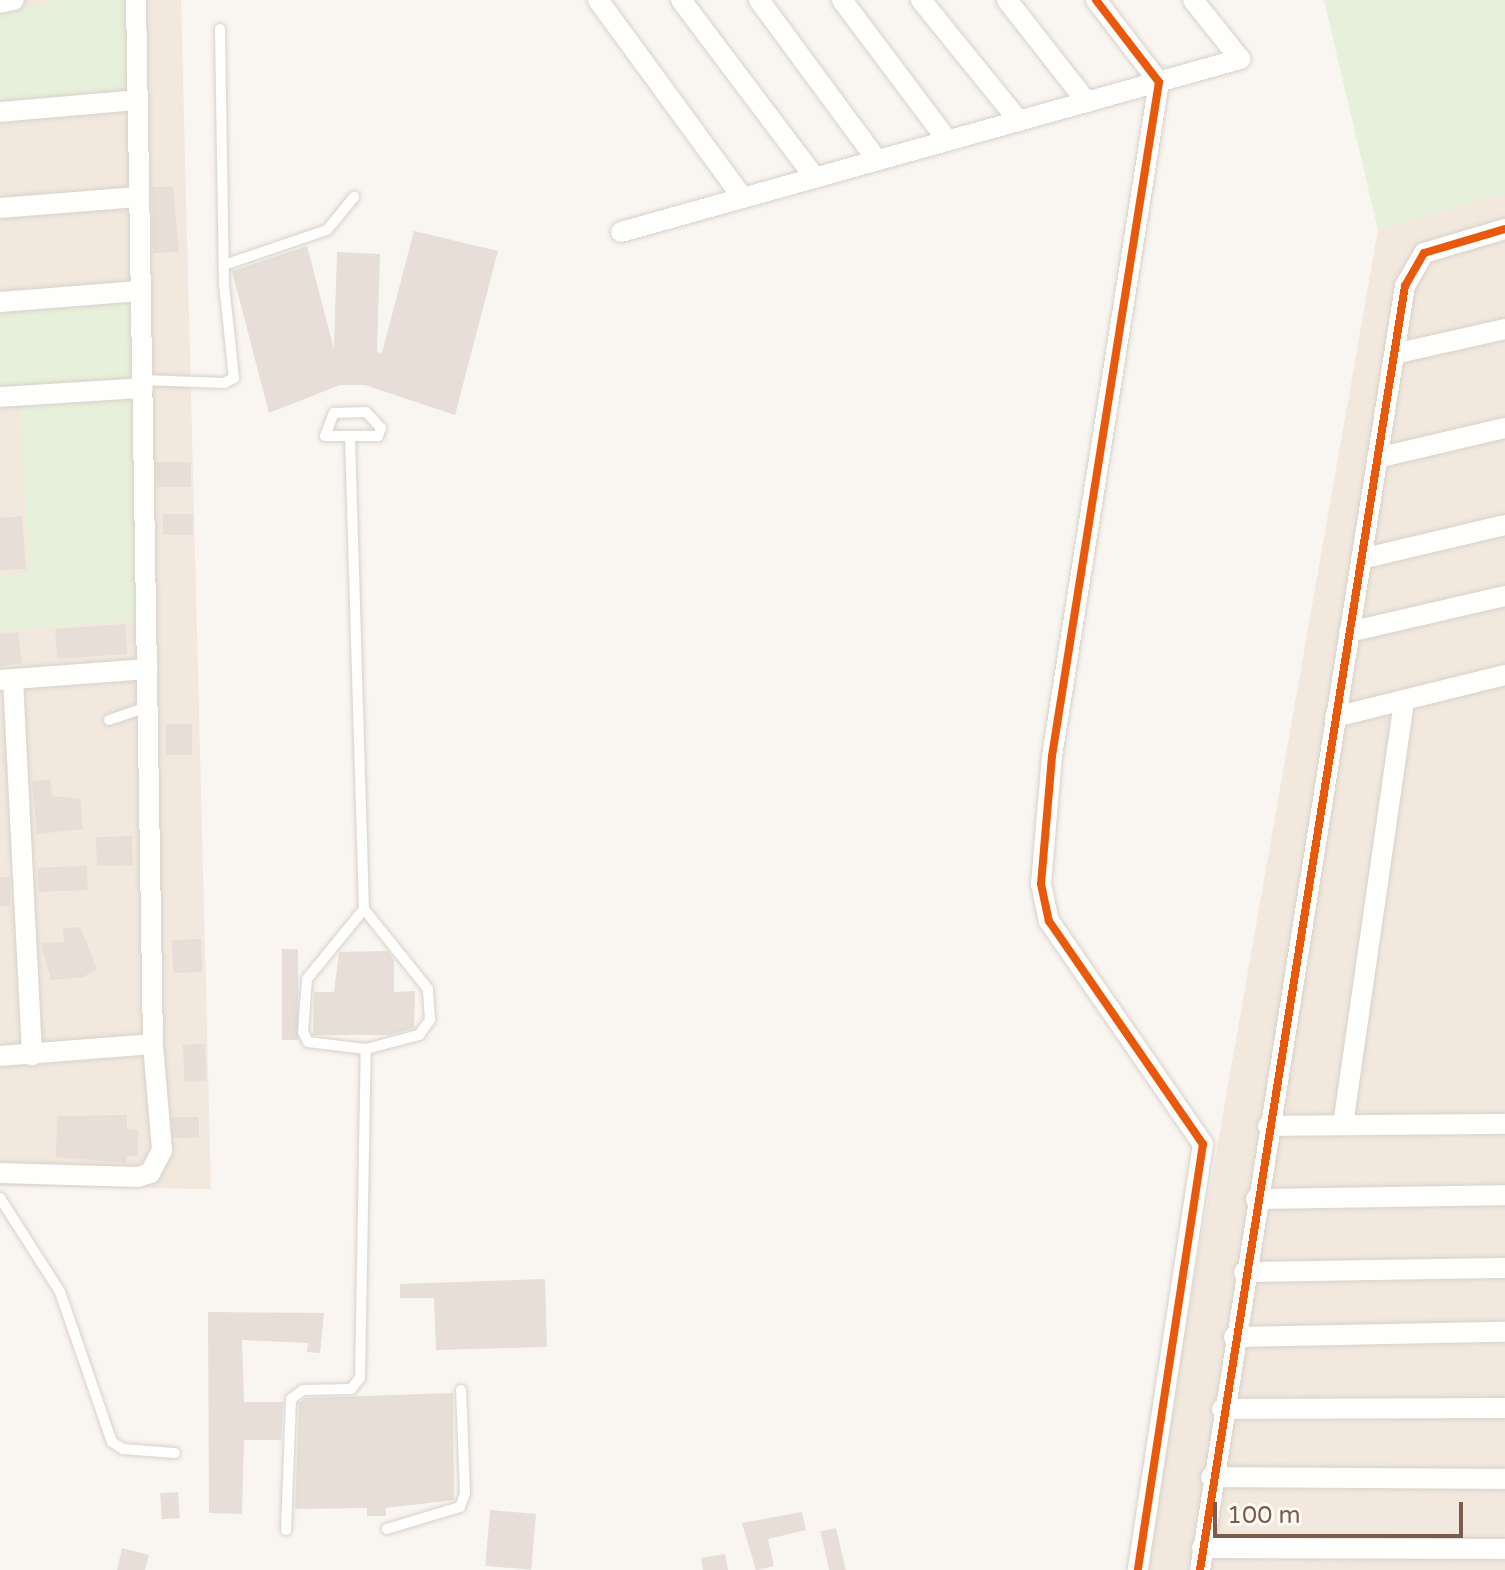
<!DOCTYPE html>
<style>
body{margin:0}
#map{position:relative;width:1505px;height:1570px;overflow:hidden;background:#f9f5f0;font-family:"Varela Round",sans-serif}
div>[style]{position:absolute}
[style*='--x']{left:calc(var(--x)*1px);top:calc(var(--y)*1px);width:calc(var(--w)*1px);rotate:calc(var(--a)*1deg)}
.residential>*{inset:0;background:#f2e8de}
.green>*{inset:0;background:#e7f0db}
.building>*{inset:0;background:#e6ded7;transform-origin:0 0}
.roads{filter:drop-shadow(0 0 2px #d7d1cb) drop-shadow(0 0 2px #d7d1cb)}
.service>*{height:10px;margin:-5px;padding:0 5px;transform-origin:5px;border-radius:5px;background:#fefefd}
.minor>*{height:20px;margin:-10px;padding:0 10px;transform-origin:10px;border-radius:10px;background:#fefefd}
.cycleway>*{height:8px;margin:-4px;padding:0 4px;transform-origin:4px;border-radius:4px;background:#e8590c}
span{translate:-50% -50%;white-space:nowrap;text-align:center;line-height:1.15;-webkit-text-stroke:8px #fffaf3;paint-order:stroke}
.scale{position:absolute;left:1213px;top:1502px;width:250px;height:36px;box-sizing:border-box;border:4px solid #7a5c4d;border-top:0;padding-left:10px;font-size:24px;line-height:28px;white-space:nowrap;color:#7a5c4d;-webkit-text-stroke:6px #fffaf3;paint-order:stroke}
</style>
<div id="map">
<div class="residential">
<i style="clip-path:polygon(0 0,181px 0,211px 1189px,0 1186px)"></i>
<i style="clip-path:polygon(1505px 193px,1505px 1570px,1143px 1570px,1378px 230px)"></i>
</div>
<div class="green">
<i style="clip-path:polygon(58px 0,128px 0,126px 89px,0 103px,0 13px)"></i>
<i style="clip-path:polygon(1324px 0,1505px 0,1505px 193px,1378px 230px)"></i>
<i style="clip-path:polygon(121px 302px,135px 312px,132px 377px,0 386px,0 310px)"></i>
<i style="clip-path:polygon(128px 396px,134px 400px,137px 621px,0 631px,0 575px,30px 573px,18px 403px)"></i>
</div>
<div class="building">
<i style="clip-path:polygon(152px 187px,173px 187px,179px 252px,153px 253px)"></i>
<i style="clip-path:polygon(414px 231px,498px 251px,455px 415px,365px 385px,340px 385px,269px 413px,232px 271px,307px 246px,334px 349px,337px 252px,380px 254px,377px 352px,382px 353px)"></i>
<i style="left:191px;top:462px;width:25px;height:34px;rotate:90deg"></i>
<i style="left:163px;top:514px;width:30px;height:21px"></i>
<i style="clip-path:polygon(22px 516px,26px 569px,0 570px,0 518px)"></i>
<i style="left:125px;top:624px;width:30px;height:70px;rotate:86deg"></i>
<i style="clip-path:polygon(18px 632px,22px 663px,0 666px,0 634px)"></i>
<i style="left:192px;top:724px;width:31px;height:26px;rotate:90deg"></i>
<i style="clip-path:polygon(50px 779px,52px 796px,80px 799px,83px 829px,37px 834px,32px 781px)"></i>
<i style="left:132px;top:836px;width:29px;height:36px;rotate:88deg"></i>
<i style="left:87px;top:866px;width:24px;height:49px;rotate:88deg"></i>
<i style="left:0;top:877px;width:10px;height:29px"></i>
<i style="clip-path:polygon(80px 927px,97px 969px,83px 977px,51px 980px,41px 943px,64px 942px,63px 928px)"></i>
<i style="left:201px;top:939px;width:33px;height:29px;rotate:88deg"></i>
<i style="left:282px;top:949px;width:16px;height:91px"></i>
<i style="clip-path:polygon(388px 951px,394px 960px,394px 992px,415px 991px,414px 1028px,389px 1035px,313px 1035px,314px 992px,334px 992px,339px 952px)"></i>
<i style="left:205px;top:1044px;width:37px;height:22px;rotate:88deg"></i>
<i style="clip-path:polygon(127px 1115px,127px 1129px,138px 1130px,138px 1156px,127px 1156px,127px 1163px,56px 1157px,57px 1116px)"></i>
<i style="left:172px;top:1117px;width:27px;height:21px"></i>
<i style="clip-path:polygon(545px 1279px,547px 1347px,436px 1350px,434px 1298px,400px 1298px,400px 1284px)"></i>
<i style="clip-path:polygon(208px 1312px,324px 1313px,320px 1353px,307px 1352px,308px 1343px,242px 1340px,244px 1402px,283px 1402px,281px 1440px,244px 1440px,242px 1514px,209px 1513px)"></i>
<i style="clip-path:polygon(453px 1393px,454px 1500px,386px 1508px,386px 1516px,367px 1516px,367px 1508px,295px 1509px,299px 1403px,306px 1398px)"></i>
<i style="left:178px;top:1492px;width:26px;height:18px;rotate:86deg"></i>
<i style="clip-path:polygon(802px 1512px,806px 1530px,768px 1539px,774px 1566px,756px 1570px,742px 1523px)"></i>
<i style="left:536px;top:1514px;width:56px;height:46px;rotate:95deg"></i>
<i style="left:836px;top:1528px;width:43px;height:16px;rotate:77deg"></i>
<i style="clip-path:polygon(122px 1548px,149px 1555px,145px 1570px,117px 1570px)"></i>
<i style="clip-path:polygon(725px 1554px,728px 1570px,703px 1570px,701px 1558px)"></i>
</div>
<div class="roads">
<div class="service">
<i style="--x:224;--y:265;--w:109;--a:-18.8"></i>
<i style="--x:327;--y:230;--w:43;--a:-50.7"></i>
<i style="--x:143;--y:380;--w:81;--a:2.1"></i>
<i style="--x:224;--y:383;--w:11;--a:-27"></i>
<i style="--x:234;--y:378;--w:95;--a:-96.1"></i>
<i style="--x:224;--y:284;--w:255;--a:-90.9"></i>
<i style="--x:366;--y:412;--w:22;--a:47"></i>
<i style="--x:381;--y:428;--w:9;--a:111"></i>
<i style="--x:378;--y:436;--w:53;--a:180"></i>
<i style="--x:325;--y:436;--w:25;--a:-69"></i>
<i style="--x:334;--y:413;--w:32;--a:-2"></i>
<i style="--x:109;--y:720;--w:40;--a:-18.9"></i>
<i style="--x:364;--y:909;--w:90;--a:129.2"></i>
<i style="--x:307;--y:979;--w:53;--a:94.3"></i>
<i style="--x:303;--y:1032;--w:11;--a:63"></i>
<i style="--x:308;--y:1042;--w:58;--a:6.9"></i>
<i style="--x:0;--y:1198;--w:112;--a:57.4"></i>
<i style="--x:60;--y:1292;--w:159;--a:70.9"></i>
<i style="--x:112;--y:1442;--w:13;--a:32"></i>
<i style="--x:123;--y:1449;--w:52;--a:4.4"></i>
<i style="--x:387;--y:1529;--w:76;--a:-16.8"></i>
<i style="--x:460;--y:1507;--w:15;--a:-70"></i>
<i style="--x:465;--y:1493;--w:103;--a:-92.2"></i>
<i style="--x:286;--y:1530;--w:131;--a:-87.8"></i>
<i style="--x:291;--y:1399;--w:15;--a:-37"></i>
<i style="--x:303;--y:1390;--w:48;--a:-1.2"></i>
<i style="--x:351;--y:1389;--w:14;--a:-51"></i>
<i style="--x:360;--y:1378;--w:329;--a:-89"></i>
<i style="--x:366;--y:1049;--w:55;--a:-14.8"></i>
<i style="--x:419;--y:1035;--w:19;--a:-54"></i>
<i style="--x:430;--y:1020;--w:31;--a:-94"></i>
<i style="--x:428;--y:989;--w:102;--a:-128.7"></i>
<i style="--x:364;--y:909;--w:472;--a:-91.7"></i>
</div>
<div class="minor">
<i style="--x:598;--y:0;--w:245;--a:53.8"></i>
<i style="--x:681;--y:0;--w:223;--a:53"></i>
<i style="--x:759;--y:0;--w:199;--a:53.6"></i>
<i style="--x:842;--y:0;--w:176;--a:53.1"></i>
<i style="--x:921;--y:0;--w:156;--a:51"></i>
<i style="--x:1007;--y:0;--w:130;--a:51.9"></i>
<i style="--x:1096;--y:0;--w:103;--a:52.5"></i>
<i style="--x:1159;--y:82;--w:682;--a:99.02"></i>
<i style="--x:1052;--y:756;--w:128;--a:94.9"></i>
<i style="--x:1041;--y:884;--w:38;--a:78"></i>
<i style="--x:1049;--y:921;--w:271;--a:55.4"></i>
<i style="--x:1203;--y:1144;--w:431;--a:98.7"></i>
<i style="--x:0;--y:3;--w:14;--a:-12"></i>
<i style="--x:0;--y:112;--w:138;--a:-5"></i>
<i style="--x:0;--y:208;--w:138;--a:-4.6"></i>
<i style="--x:621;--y:232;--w:643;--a:-15.61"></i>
<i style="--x:1240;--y:59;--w:75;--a:-128.5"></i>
<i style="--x:0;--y:302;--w:140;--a:-4.5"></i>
<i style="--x:1394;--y:354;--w:114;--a:-12.7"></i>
<i style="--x:0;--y:397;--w:143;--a:-3.6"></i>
<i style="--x:1377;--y:458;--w:131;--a:-13.2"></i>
<i style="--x:1361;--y:559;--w:148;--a:-13.3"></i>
<i style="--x:1349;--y:632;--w:160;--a:-13"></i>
<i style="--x:13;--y:679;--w:377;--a:87.1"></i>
<i style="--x:0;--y:680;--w:148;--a:-4.3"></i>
<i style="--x:1335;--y:717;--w:175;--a:-13.9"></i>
<i style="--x:0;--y:1056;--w:153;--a:-4.5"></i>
<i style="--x:1343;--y:1125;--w:428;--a:-81.8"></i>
<i style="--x:1268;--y:1126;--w:237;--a:-0.5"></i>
<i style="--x:0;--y:1173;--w:138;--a:1.7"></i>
<i style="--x:138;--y:1177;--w:13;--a:-18"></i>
<i style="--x:150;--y:1173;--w:26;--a:-62"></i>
<i style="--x:162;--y:1150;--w:106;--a:-94.9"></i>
<i style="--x:153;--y:1044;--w:1044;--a:-90.93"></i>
<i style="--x:1256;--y:1199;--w:249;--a:-0.9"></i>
<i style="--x:1244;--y:1272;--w:261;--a:-0.9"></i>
<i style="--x:1234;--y:1337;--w:271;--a:-1.1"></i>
<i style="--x:1222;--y:1409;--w:283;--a:-0.2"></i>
<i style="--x:1211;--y:1477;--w:294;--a:0.4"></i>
<i style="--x:1202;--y:1548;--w:303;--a:0.2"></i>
<i style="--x:1200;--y:1570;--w:1300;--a:-80.93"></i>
<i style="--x:1405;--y:286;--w:38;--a:-60"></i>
<i style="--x:1424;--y:253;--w:84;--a:-16.5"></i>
</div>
</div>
<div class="cycleway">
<i style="--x:1096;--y:0;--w:103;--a:52.5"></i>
<i style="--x:1159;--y:82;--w:682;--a:99.02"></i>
<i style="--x:1052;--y:756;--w:128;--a:94.9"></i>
<i style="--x:1041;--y:884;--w:38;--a:78"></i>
<i style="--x:1049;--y:921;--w:271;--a:55.4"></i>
<i style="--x:1203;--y:1144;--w:431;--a:98.7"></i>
<i style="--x:1200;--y:1570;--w:1300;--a:-80.93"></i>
<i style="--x:1405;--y:286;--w:38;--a:-60"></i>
<i style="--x:1424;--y:253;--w:84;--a:-16.5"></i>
</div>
<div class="scale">100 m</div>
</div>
